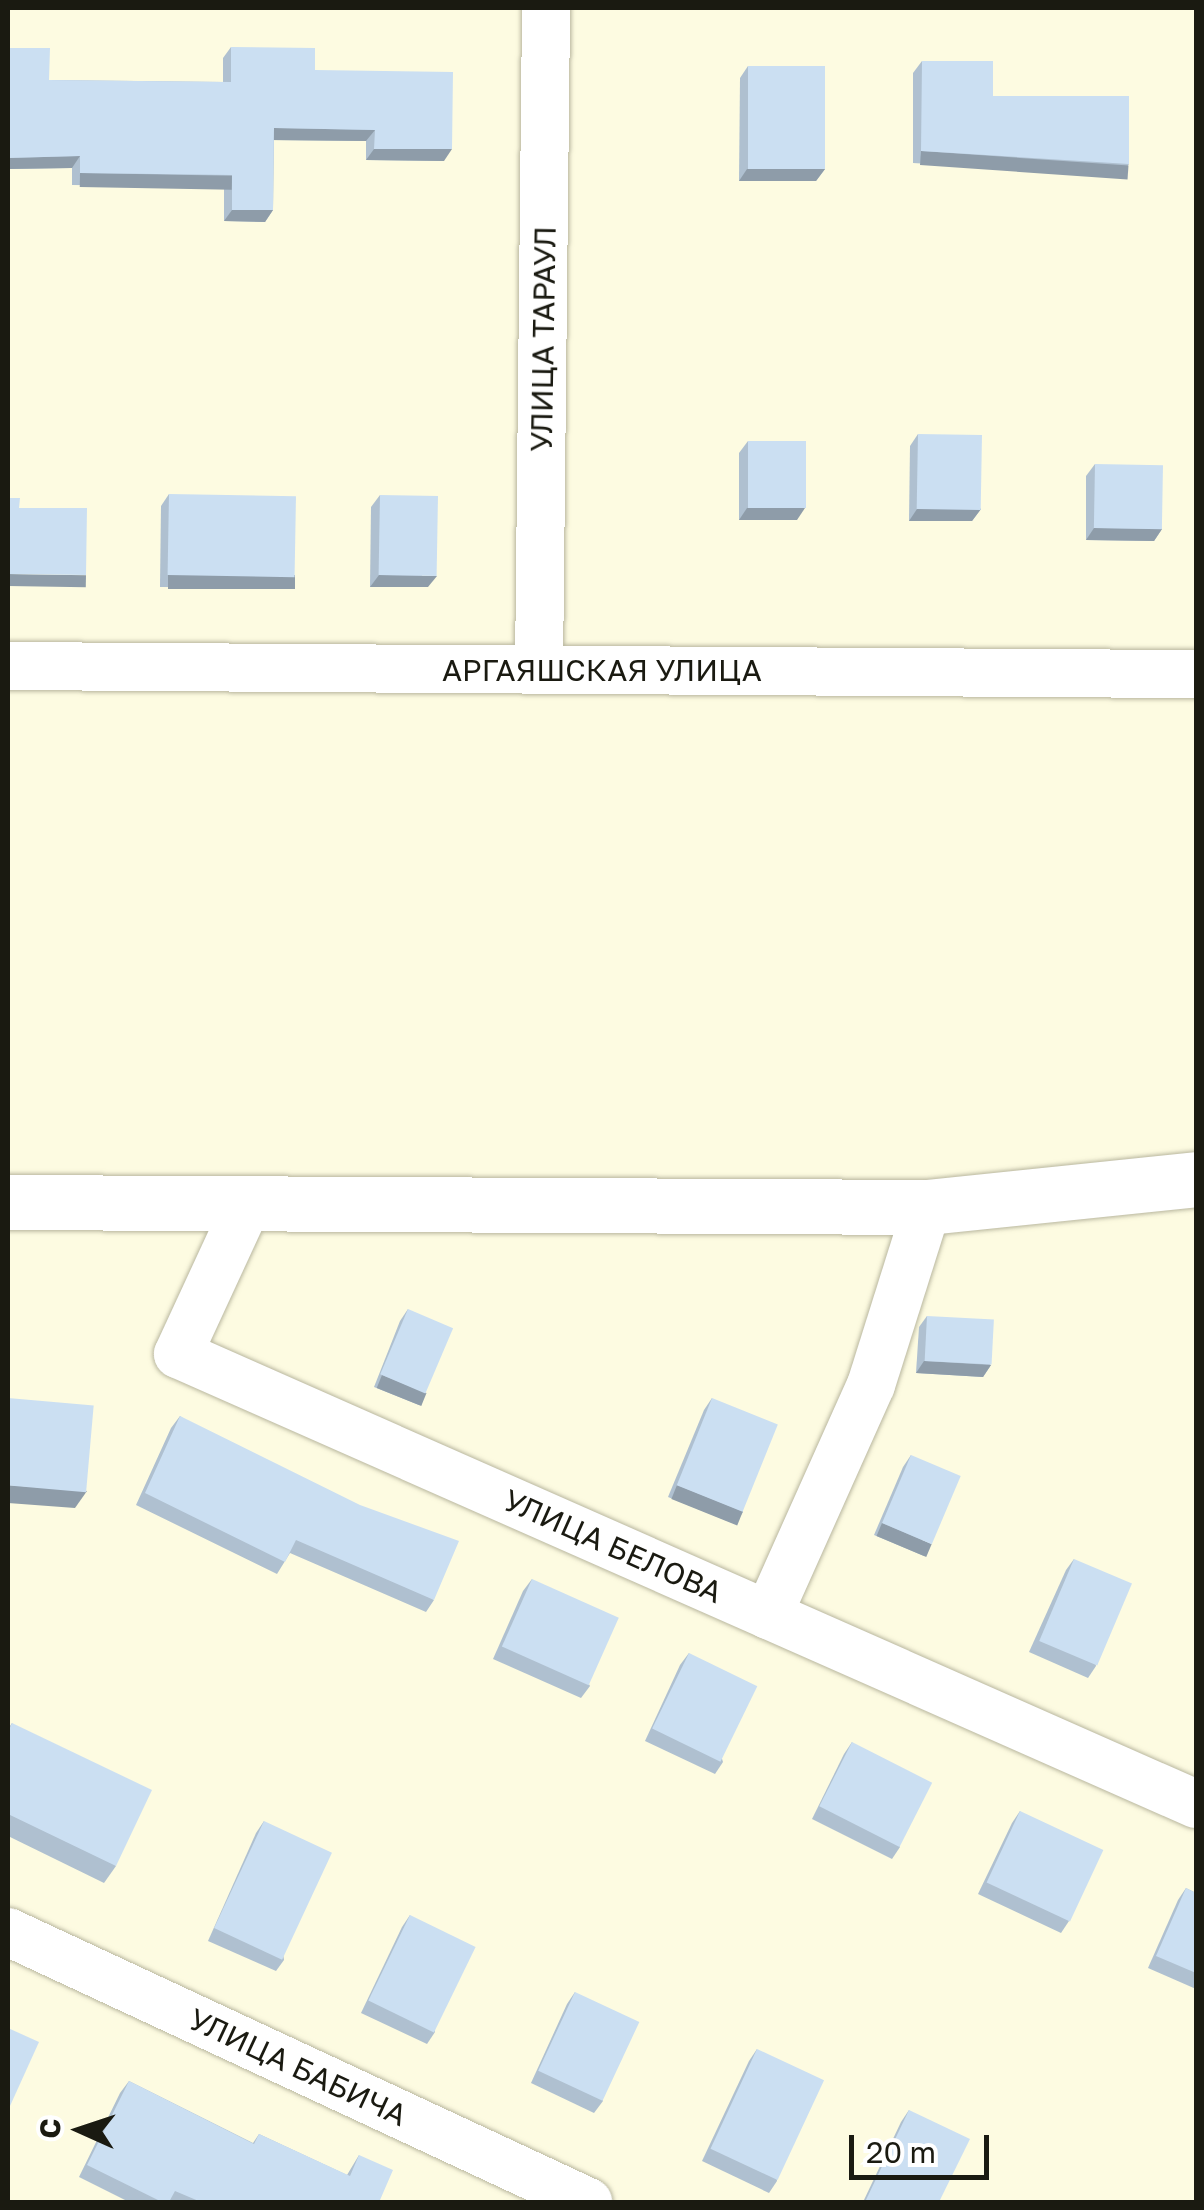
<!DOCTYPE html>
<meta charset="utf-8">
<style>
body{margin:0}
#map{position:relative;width:1204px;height:2210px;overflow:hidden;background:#fdfbe1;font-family:"Golos Text",sans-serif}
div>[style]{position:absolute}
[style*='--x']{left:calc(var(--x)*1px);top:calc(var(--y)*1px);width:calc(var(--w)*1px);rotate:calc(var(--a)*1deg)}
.roads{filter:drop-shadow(0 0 2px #b9b79f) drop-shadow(0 0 2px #b9b79f)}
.street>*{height:48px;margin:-24px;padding:0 24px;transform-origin:24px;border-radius:24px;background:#fff}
.secondary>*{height:55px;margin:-27.5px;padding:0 27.5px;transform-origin:27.5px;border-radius:27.5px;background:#fff}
.wall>*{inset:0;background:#afc0d0}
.shaded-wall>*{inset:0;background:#8e9ca9;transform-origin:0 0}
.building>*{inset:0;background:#cbdff2;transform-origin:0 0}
span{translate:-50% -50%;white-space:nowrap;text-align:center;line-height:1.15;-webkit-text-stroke:9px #fff;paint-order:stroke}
.street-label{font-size:30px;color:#1a1a11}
.frame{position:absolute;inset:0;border:10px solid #1a1a11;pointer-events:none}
.north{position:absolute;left:30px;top:2080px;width:100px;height:100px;-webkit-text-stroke:8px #fff;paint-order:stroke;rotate:273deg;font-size:28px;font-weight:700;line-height:40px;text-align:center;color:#1a1a11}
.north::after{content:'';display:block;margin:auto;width:35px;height:45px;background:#1a1a11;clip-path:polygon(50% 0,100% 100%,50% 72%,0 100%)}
.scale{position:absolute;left:849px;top:2135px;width:140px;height:45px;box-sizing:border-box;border:5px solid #1a1a11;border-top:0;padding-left:12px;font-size:30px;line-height:35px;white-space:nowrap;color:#1a1a11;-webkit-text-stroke:8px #fff;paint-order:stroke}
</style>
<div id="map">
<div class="roads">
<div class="street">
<i style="--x:8;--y:666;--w:1188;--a:0.39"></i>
<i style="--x:539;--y:670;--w:662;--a:-89.39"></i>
<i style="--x:246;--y:1207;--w:162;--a:114.8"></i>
<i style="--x:178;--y:1354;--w:1113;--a:23.85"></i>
<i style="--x:768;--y:1615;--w:252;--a:-65.9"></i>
<i style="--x:871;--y:1385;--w:187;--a:-72.5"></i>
<i style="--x:8;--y:1932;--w:640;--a:24.96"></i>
</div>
<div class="secondary">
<i style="--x:8;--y:1202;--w:919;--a:0.31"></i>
<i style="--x:927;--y:1207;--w:270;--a:-5.9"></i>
</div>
</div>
<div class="wall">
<i style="clip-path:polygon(231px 47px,315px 70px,444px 161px,366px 160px,366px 141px,274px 140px,273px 210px,265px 222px,224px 221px,224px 187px,72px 185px,72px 168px,8px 169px,8px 48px,49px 80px,223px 82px,223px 58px)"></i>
<i style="clip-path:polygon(922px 61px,993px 96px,1129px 164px,1121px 176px,913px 163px,913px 73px)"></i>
<i style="clip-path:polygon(748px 66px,825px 169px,816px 181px,739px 181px,740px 78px)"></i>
<i style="clip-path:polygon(918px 434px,981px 509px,972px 521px,909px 521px,910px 446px)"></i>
<i style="clip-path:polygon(748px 441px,797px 520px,739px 520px,739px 453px)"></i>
<i style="clip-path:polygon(1095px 464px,1162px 529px,1154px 541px,1086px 540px,1086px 476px)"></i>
<i style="clip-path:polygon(169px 494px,287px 588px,160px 587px,161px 506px)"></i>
<i style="clip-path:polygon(380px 495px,428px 587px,370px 587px,371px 507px)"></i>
<i style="clip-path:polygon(408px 1309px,419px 1405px,374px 1387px,400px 1321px)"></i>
<i style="clip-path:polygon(927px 1316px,991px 1365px,983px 1377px,916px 1373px,919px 1327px)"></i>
<i style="clip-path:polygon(712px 1398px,743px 1512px,735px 1524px,668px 1497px,704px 1410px)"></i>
<i style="clip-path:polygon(180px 1416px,434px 1600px,426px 1612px,290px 1553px,277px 1574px,136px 1505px,171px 1428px)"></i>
<i style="clip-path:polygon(911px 1455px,924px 1556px,874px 1535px,903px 1467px)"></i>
<i style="clip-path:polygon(1074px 1559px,1096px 1666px,1088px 1678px,1029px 1652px,1066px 1570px)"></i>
<i style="clip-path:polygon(532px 1579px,590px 1686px,581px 1698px,493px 1659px,523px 1591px)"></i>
<i style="clip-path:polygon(689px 1653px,723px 1762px,715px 1774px,645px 1741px,680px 1665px)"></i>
<i style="clip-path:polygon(12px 1723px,116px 1866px,104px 1883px,8px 1836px,8px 1729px)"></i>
<i style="clip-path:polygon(852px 1742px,900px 1847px,892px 1859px,812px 1819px,844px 1754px)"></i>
<i style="clip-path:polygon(1020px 1811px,1069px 1921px,1061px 1933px,978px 1894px,1012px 1823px)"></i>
<i style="clip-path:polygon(264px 1821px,284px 1960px,276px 1971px,208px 1941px,256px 1833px)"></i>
<i style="clip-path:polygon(1186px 1888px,1196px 1893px,1196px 1989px,1148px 1968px,1178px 1900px)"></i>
<i style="clip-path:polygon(410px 1915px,435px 2032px,427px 2044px,361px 2013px,402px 1927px)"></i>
<i style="clip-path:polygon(575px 1992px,603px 2101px,594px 2113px,531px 2083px,567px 2004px)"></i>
<i style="clip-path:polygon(757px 2049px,777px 2181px,769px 2193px,702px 2161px,749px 2061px)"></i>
<i style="clip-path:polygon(129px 2081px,253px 2143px,259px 2134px,347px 2175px,359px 2155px,380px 2200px,385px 2202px,129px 2202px,79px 2177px,120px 2093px)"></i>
<i style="clip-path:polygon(909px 2110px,939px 2202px,863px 2202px,901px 2122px)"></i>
</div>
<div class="shaded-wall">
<i style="clip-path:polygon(274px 128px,375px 130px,366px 141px,266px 140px)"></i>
<i style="clip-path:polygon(374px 149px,452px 149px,444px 161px,366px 160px)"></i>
<i style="left:921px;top:151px;width:208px;height:14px;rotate:4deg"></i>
<i style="clip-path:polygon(80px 156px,72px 168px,8px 169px,8px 158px)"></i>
<i style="clip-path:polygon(747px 169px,825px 169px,816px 181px,739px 181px)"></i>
<i style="left:80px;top:173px;width:152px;height:14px;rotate:1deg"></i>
<i style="clip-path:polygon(232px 210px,273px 210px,265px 222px,224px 221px)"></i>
<i style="clip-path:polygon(747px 508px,805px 508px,797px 520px,739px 520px)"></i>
<i style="clip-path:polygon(917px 509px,981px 509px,972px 521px,909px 521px)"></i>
<i style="clip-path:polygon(1094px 528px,1162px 529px,1154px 541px,1086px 540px)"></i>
<i style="left:8px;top:574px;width:78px;height:12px;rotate:1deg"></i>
<i style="left:168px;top:575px;width:127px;height:14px"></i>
<i style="clip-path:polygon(379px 575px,437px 576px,428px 587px,370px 587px)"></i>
<i style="clip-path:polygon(924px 1361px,991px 1365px,983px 1377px,916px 1373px)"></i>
<i style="left:382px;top:1375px;width:48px;height:14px;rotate:22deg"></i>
<i style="clip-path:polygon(8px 1485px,87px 1491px,75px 1508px,8px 1503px)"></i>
<i style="left:677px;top:1485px;width:71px;height:15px;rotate:22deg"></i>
<i style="left:882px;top:1523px;width:54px;height:14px;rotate:23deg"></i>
</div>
<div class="building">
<i style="clip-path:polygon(231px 47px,315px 48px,315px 70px,453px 72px,452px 149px,374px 149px,375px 130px,274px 128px,273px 210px,232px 210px,232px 175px,80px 173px,80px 156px,8px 158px,8px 48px,50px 48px,49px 80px,231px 82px)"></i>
<i style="clip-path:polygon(922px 61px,993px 61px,993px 96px,1129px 96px,1129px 164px,921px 151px)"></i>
<i style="left:748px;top:66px;width:77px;height:103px"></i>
<i style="left:918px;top:434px;width:64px;height:75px;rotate:1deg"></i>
<i style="left:748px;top:441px;width:58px;height:67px"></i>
<i style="left:1095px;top:464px;width:68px;height:64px;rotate:1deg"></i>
<i style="left:169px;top:494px;width:127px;height:81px;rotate:1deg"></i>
<i style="left:380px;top:495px;width:58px;height:80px;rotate:1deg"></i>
<i style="clip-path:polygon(8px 498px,20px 498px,19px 508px,87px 508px,86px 575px,8px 574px)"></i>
<i style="left:408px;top:1309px;width:49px;height:71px;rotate:23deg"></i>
<i style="left:927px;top:1316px;width:67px;height:45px;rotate:3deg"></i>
<i style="left:8px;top:1398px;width:86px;height:87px;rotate:5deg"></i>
<i style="left:712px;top:1398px;width:71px;height:94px;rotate:22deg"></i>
<i style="clip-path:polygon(180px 1416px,360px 1505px,459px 1541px,434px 1600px,296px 1540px,285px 1562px,145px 1493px)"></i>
<i style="left:911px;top:1455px;width:54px;height:74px;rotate:23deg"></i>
<i style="left:1074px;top:1559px;width:63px;height:89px;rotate:23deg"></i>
<i style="left:532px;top:1579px;width:95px;height:74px;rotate:24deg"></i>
<i style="left:689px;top:1653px;width:76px;height:84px;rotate:26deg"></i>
<i style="clip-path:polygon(12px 1723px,152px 1790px,116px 1866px,8px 1814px,8px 1732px)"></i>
<i style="left:852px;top:1742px;width:90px;height:72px;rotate:27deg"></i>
<i style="left:1020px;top:1811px;width:92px;height:79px;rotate:25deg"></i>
<i style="left:264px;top:1821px;width:75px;height:118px;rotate:25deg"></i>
<i style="clip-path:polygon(1186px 1888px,1196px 1893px,1196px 1973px,1156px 1956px)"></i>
<i style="left:410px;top:1915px;width:73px;height:95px;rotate:26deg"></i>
<i style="left:575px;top:1992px;width:71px;height:87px;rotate:25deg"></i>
<i style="clip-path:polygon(8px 2028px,39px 2042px,10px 2106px,8px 2105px)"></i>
<i style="left:757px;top:2049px;width:74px;height:110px;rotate:25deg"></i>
<i style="clip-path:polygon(129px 2081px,254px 2144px,259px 2134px,350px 2176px,359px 2155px,393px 2170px,380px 2200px,385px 2202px,201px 2202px,175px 2191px,169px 2202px,162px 2202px,87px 2165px)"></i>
<i style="clip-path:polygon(909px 2110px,970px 2139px,939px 2202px,865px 2202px)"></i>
</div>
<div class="street-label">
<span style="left:543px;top:339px;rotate:-89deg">УЛИЦА ТАРАУЛ</span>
<span style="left:602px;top:670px">АРГАЯШСКАЯ УЛИЦА</span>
<span style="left:613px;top:1546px;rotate:24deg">УЛИЦА БЕЛОВА</span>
<span style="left:298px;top:2067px;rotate:25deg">УЛИЦА БАБИЧА</span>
</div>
<div class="frame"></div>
<div class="north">С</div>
<div class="scale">20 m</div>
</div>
